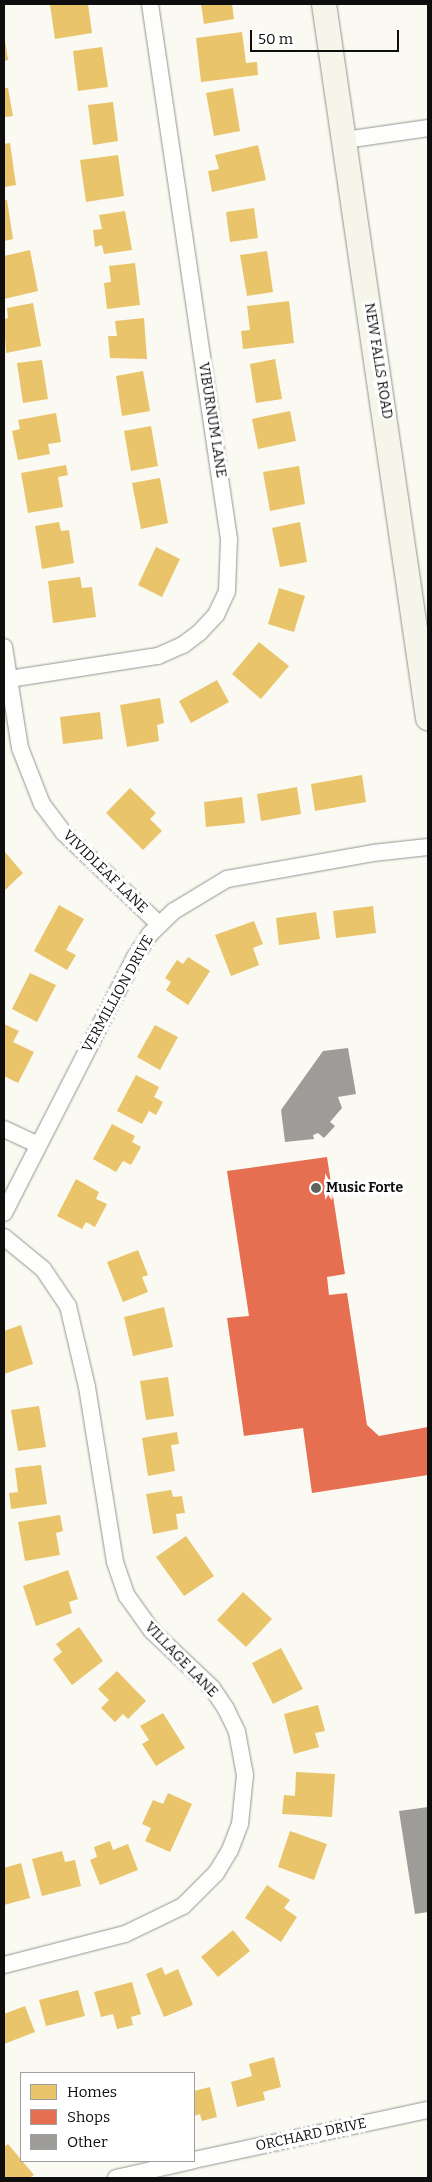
<!DOCTYPE html>
<style>
body{margin:0}
#map{position:relative;width:432px;height:2182px;overflow:hidden;background:#fafaf2;font-family:Bitter,serif}
div>[style]{position:absolute}
.homes>*{inset:0;background:#e9c46a}
.shops>*{inset:0;background:#e76f51}
.building>*{inset:0;background:#9e9c98}
.roads{filter:drop-shadow(0 0 1px #949491) drop-shadow(0 0 1px #949491)}
.street>*{height:16px;margin:-8px;padding:0 8px;transform-origin:8px;border-radius:8px;background:#fefefd}
.secondary>*{height:24px;margin:-12px;padding:0 12px;transform-origin:12px;border-radius:12px;background:#f5f5ea}
.dots>*{width:14px;height:14px;translate:-50% -50%;box-sizing:border-box;border:2px solid #fff;border-radius:50%}
span{translate:-50% -50%;white-space:nowrap;text-align:center;line-height:1.15;-webkit-text-stroke:5px #fff;paint-order:stroke}
.street-label{font-size:14px;color:#0e0e0e}
.poi-label{font-size:14px;color:#0e0e0e;font-weight:700}
.left{translate:0 -50%;text-align:left}
.frame{position:absolute;inset:0;border:5px solid #0e0e0e;pointer-events:none}
.legend{position:absolute;left:20px;top:2072px;width:175px;height:90px;box-sizing:border-box;background:#fff;border:1px solid #9f9f9f;margin:0;padding:6px 9px;list-style:none;font-size:15px;color:#0e0e0e}
.legend li{display:flex;align-items:center;gap:10px;height:25px}
.legend b{width:25px;border:1px solid #9f9f9f}
.scale{position:absolute;left:250px;top:30px;width:149px;height:22px;box-sizing:border-box;border:2px solid #0e0e0e;border-top:0;padding-left:6px;font-size:15px;line-height:18px;white-space:nowrap;color:#0e0e0e;-webkit-text-stroke:4px #fff;paint-order:stroke}
</style>
<div id="map">
<div class="homes">
<i style="clip-path:polygon(60px 4px,88px 4px,92px 33px,55px 39px,50px 5px)"></i>
<i style="clip-path:polygon(201px 4px,232px 4px,234px 19px,204px 24px)"></i>
<i style="clip-path:polygon(242px 32px,246px 63px,257px 62px,258px 75px,201px 82px,196px 38px)"></i>
<i style="clip-path:polygon(4px 34px,8px 60px,4px 61px)"></i>
<i style="clip-path:polygon(102px 47px,108px 87px,78px 91px,73px 51px)"></i>
<i style="clip-path:polygon(4px 88px,8px 88px,13px 116px,4px 117px)"></i>
<i style="clip-path:polygon(233px 88px,240px 131px,214px 136px,206px 93px)"></i>
<i style="clip-path:polygon(113px 102px,118px 141px,93px 145px,88px 105px)"></i>
<i style="clip-path:polygon(10px 143px,16px 185px,4px 187px,4px 144px)"></i>
<i style="clip-path:polygon(258px 145px,266px 180px,212px 192px,208px 171px,219px 169px,215px 155px)"></i>
<i style="clip-path:polygon(118px 155px,124px 196px,86px 202px,80px 160px)"></i>
<i style="clip-path:polygon(4px 200px,7px 200px,13px 239px,4px 241px)"></i>
<i style="clip-path:polygon(254px 208px,258px 238px,230px 242px,226px 212px)"></i>
<i style="clip-path:polygon(125px 211px,132px 250px,104px 254px,102px 245px,95px 247px,93px 230px,102px 229px,99px 215px)"></i>
<i style="clip-path:polygon(30px 250px,38px 291px,4px 299px,4px 256px)"></i>
<i style="clip-path:polygon(267px 251px,273px 292px,247px 296px,240px 255px)"></i>
<i style="clip-path:polygon(135px 263px,140px 305px,107px 309px,104px 283px,111px 282px,109px 266px)"></i>
<i style="clip-path:polygon(289px 301px,294px 343px,243px 349px,241px 331px,250px 330px,247px 306px)"></i>
<i style="clip-path:polygon(33px 303px,41px 346px,6px 353px,4px 319px,8px 318px,7px 308px)"></i>
<i style="clip-path:polygon(144px 318px,147px 359px,110px 358px,108px 336px,117px 336px,115px 321px)"></i>
<i style="clip-path:polygon(275px 359px,282px 399px,256px 403px,250px 364px)"></i>
<i style="clip-path:polygon(42px 360px,48px 399px,23px 403px,17px 363px)"></i>
<i style="clip-path:polygon(143px 371px,150px 411px,122px 416px,116px 376px)"></i>
<i style="clip-path:polygon(290px 411px,296px 441px,258px 449px,252px 419px)"></i>
<i style="clip-path:polygon(56px 413px,61px 442px,48px 444px,50px 454px,18px 460px,12px 431px,20px 429px,18px 420px)"></i>
<i style="clip-path:polygon(151px 426px,158px 466px,131px 471px,124px 431px)"></i>
<i style="clip-path:polygon(66px 465px,68px 475px,58px 477px,63px 507px,28px 513px,21px 473px)"></i>
<i style="clip-path:polygon(299px 466px,305px 504px,270px 511px,263px 472px)"></i>
<i style="clip-path:polygon(160px 478px,168px 523px,141px 529px,132px 483px)"></i>
<i style="clip-path:polygon(59px 522px,61px 531px,69px 530px,74px 563px,42px 569px,35px 526px)"></i>
<i style="clip-path:polygon(300px 522px,307px 562px,280px 567px,272px 528px)"></i>
<i style="clip-path:polygon(156px 547px,180px 559px,162px 597px,138px 585px)"></i>
<i style="clip-path:polygon(80px 577px,82px 588px,92px 587px,96px 617px,53px 623px,48px 581px)"></i>
<i style="clip-path:polygon(279px 588px,305px 596px,294px 632px,268px 624px)"></i>
<i style="clip-path:polygon(259px 642px,289px 666px,261px 699px,232px 674px)"></i>
<i style="clip-path:polygon(217px 680px,229px 702px,191px 723px,179px 701px)"></i>
<i style="clip-path:polygon(160px 698px,164px 723px,157px 725px,159px 741px,127px 747px,120px 705px)"></i>
<i style="clip-path:polygon(100px 712px,103px 739px,63px 744px,60px 717px)"></i>
<i style="clip-path:polygon(362px 775px,366px 802px,315px 811px,311px 784px)"></i>
<i style="clip-path:polygon(297px 787px,301px 814px,261px 821px,257px 794px)"></i>
<i style="clip-path:polygon(130px 788px,156px 813px,150px 819px,162px 831px,143px 850px,106px 813px)"></i>
<i style="clip-path:polygon(242px 797px,245px 823px,206px 827px,204px 802px)"></i>
<i style="clip-path:polygon(4px 851px,23px 873px,4px 891px)"></i>
<i style="clip-path:polygon(59px 905px,84px 919px,66px 950px,76px 955px,67px 970px,34px 951px)"></i>
<i style="clip-path:polygon(373px 906px,376px 933px,336px 938px,333px 911px)"></i>
<i style="clip-path:polygon(316px 912px,320px 939px,279px 945px,276px 918px)"></i>
<i style="clip-path:polygon(254px 921px,263px 944px,253px 948px,259px 965px,231px 976px,215px 935px)"></i>
<i style="clip-path:polygon(188px 957px,210px 971px,188px 1005px,166px 990px,171px 982px,165px 978px,177px 960px,183px 964px)"></i>
<i style="clip-path:polygon(30px 973px,56px 985px,37px 1022px,12px 1009px)"></i>
<i style="clip-path:polygon(4px 1024px,19px 1031px,13px 1042px,34px 1052px,18px 1083px,4px 1076px)"></i>
<i style="clip-path:polygon(155px 1025px,178px 1037px,160px 1070px,137px 1057px)"></i>
<i style="clip-path:polygon(136px 1075px,159px 1087px,154px 1097px,163px 1102px,156px 1115px,149px 1111px,142px 1124px,117px 1111px)"></i>
<i style="clip-path:polygon(112px 1124px,135px 1136px,132px 1142px,141px 1147px,131px 1165px,123px 1161px,116px 1172px,93px 1159px)"></i>
<i style="clip-path:polygon(76px 1179px,99px 1192px,96px 1199px,107px 1204px,95px 1227px,86px 1222px,82px 1229px,57px 1216px)"></i>
<i style="clip-path:polygon(138px 1250px,148px 1275px,142px 1277px,148px 1292px,123px 1302px,107px 1262px)"></i>
<i style="clip-path:polygon(164px 1307px,173px 1347px,133px 1356px,124px 1317px)"></i>
<i style="clip-path:polygon(21px 1325px,33px 1364px,4px 1374px,4px 1331px)"></i>
<i style="clip-path:polygon(168px 1377px,174px 1416px,146px 1420px,140px 1381px)"></i>
<i style="clip-path:polygon(39px 1406px,46px 1447px,18px 1451px,11px 1410px)"></i>
<i style="clip-path:polygon(177px 1432px,179px 1444px,171px 1445px,175px 1471px,148px 1476px,142px 1438px)"></i>
<i style="clip-path:polygon(41px 1465px,47px 1504px,11px 1509px,9px 1493px,18px 1492px,15px 1468px)"></i>
<i style="clip-path:polygon(171px 1490px,173px 1497px,182px 1496px,185px 1513px,176px 1514px,178px 1529px,153px 1534px,146px 1494px)"></i>
<i style="clip-path:polygon(60px 1515px,63px 1531px,56px 1533px,60px 1555px,25px 1561px,18px 1522px)"></i>
<i style="clip-path:polygon(186px 1536px,214px 1576px,184px 1596px,156px 1557px)"></i>
<i style="clip-path:polygon(68px 1570px,78px 1599px,69px 1602px,72px 1613px,36px 1626px,23px 1586px)"></i>
<i style="clip-path:polygon(243px 1592px,272px 1619px,246px 1647px,217px 1620px)"></i>
<i style="clip-path:polygon(79px 1627px,103px 1661px,72px 1685px,53px 1659px,62px 1652px,56px 1644px)"></i>
<i style="clip-path:polygon(281px 1648px,303px 1689px,273px 1704px,252px 1663px)"></i>
<i style="clip-path:polygon(117px 1671px,146px 1701px,128px 1719px,123px 1714px,115px 1722px,101px 1708px,109px 1700px,98px 1689px)"></i>
<i style="clip-path:polygon(318px 1705px,325px 1731px,315px 1733px,319px 1747px,294px 1754px,284px 1714px)"></i>
<i style="clip-path:polygon(163px 1713px,185px 1748px,156px 1766px,142px 1744px,149px 1740px,140px 1726px)"></i>
<i style="clip-path:polygon(296px 1772px,335px 1774px,332px 1817px,282px 1814px,284px 1795px,295px 1796px)"></i>
<i style="clip-path:polygon(168px 1793px,192px 1804px,170px 1852px,145px 1841px,151px 1828px,142px 1824px,153px 1800px,163px 1804px)"></i>
<i style="clip-path:polygon(290px 1831px,327px 1844px,314px 1880px,278px 1867px)"></i>
<i style="clip-path:polygon(110px 1841px,113px 1850px,128px 1844px,138px 1870px,100px 1885px,90px 1860px,97px 1857px,94px 1847px)"></i>
<i style="clip-path:polygon(62px 1851px,65px 1862px,75px 1860px,81px 1886px,42px 1896px,32px 1859px)"></i>
<i style="clip-path:polygon(21px 1863px,30px 1898px,4px 1905px,4px 1868px)"></i>
<i style="clip-path:polygon(267px 1885px,290px 1900px,284px 1908px,297px 1917px,281px 1942px,245px 1918px)"></i>
<i style="clip-path:polygon(233px 1930px,250px 1951px,218px 1977px,201px 1957px)"></i>
<i style="clip-path:polygon(162px 1967px,165px 1975px,178px 1969px,193px 2005px,164px 2017px,146px 1974px)"></i>
<i style="clip-path:polygon(132px 1982px,141px 2014px,131px 2017px,133px 2025px,117px 2029px,113px 2014px,101px 2017px,94px 1992px)"></i>
<i style="clip-path:polygon(78px 1990px,85px 2016px,46px 2026px,39px 2000px)"></i>
<i style="clip-path:polygon(25px 2006px,35px 2032px,4px 2044px,4px 2014px)"></i>
<i style="clip-path:polygon(274px 2057px,281px 2087px,263px 2092px,265px 2100px,237px 2107px,231px 2082px,252px 2076px,249px 2064px)"></i>
<i style="clip-path:polygon(210px 2087px,217px 2117px,202px 2121px,200px 2114px,194px 2116px,194px 2091px)"></i>
<i style="clip-path:polygon(8px 2144px,34px 2175px,29px 2178px,4px 2178px,4px 2147px)"></i>
</div>
<div class="shops">
<i style="clip-path:polygon(327px 1157px,345px 1274px,327px 1277px,329px 1295px,347px 1293px,367px 1425px,379px 1436px,428px 1427px,428px 1475px,312px 1493px,303px 1428px,244px 1436px,227px 1318px,249px 1316px,227px 1171px)"></i>
</div>
<div class="building">
<i style="clip-path:polygon(348px 1048px,356px 1094px,338px 1097px,342px 1108px,330px 1122px,335px 1126px,324px 1138px,318px 1133px,313px 1135px,314px 1139px,285px 1142px,281px 1110px,323px 1051px)"></i>
<i style="clip-path:polygon(428px 1807px,428px 1912px,415px 1914px,399px 1811px)"></i>
</div>
<div class="roads">
<div class="street">
<i style="left:345px;top:140px;width:84px;rotate:-8.2deg"></i>
<i style="left:4px;top:647px;width:102px;rotate:81deg"></i>
<i style="left:20px;top:748px;width:60px;rotate:68.6deg"></i>
<i style="left:42px;top:804px;width:36px;rotate:53deg"></i>
<i style="left:64px;top:833px;width:132px;rotate:43.8deg"></i>
<i style="left:9px;top:679px;width:151px;rotate:-8.8deg"></i>
<i style="left:158px;top:656px;width:27px;rotate:-24deg"></i>
<i style="left:183px;top:645px;width:20px;rotate:-37deg"></i>
<i style="left:199px;top:633px;width:25px;rotate:-47deg"></i>
<i style="left:216px;top:615px;width:26px;rotate:-65deg"></i>
<i style="left:227px;top:591px;width:52px;rotate:-87.8deg"></i>
<i style="left:229px;top:539px;width:541px;rotate:-98.4deg"></i>
<i style="left:4px;top:1129px;width:38px;rotate:25deg"></i>
<i style="left:4px;top:1213px;width:288px;rotate:-62.9deg"></i>
<i style="left:135px;top:957px;width:27px;rotate:-57deg"></i>
<i style="left:150px;top:934px;width:33px;rotate:-44deg"></i>
<i style="left:174px;top:911px;width:62px;rotate:-31.1deg"></i>
<i style="left:227px;top:879px;width:148px;rotate:-10.1deg"></i>
<i style="left:373px;top:853px;width:55px;rotate:-6.2deg"></i>
<i style="left:4px;top:1237px;width:50px;rotate:39.4deg"></i>
<i style="left:43px;top:1269px;width:45px;rotate:56deg"></i>
<i style="left:68px;top:1306px;width:83px;rotate:76.8deg"></i>
<i style="left:87px;top:1387px;width:177px;rotate:80.9deg"></i>
<i style="left:115px;top:1562px;width:36px;rotate:71deg"></i>
<i style="left:127px;top:1596px;width:43px;rotate:54.5deg"></i>
<i style="left:152px;top:1631px;width:83px;rotate:43.5deg"></i>
<i style="left:212px;top:1688px;width:25px;rotate:56deg"></i>
<i style="left:226px;top:1709px;width:25px;rotate:64deg"></i>
<i style="left:237px;top:1732px;width:44px;rotate:79.5deg"></i>
<i style="left:245px;top:1775px;width:49px;rotate:95.8deg"></i>
<i style="left:240px;top:1824px;width:28px;rotate:111deg"></i>
<i style="left:230px;top:1850px;width:27px;rotate:121deg"></i>
<i style="left:216px;top:1873px;width:47px;rotate:135deg"></i>
<i style="left:183px;top:1906px;width:64px;rotate:154.2deg"></i>
<i style="left:125px;top:1934px;width:125px;rotate:165.6deg"></i>
<i style="left:194px;top:2160px;width:239px;rotate:-12.1deg"></i>
<i style="left:116px;top:2178px;width:77px;rotate:-12.8deg"></i>
</div>
<div class="secondary">
<i style="left:324px;top:4px;width:722px;rotate:81.71deg"></i>
</div>
</div>
<div class="dots">
<i style="left:316px;top:1188px;background:#61615e"></i>
</div>
<div class="street-label">
<span style="left:378px;top:361px;rotate:81deg">NEW FALLS ROAD</span>
<span style="left:212px;top:420px;rotate:81deg">VIBURNUM LANE</span>
<span style="left:105px;top:872px;rotate:44deg">VIVIDLEAF LANE</span>
<span style="left:118px;top:994px;rotate:-61deg">VERMILLION DRIVE</span>
<span style="left:181px;top:1660px;rotate:46deg">VILLAGE LANE</span>
<span style="left:311px;top:2135px;rotate:-12deg">ORCHARD DRIVE</span>
</div>
<div class="poi-label">
<span class="left" style="left:326px;top:1188px">Music Forte</span>
</div>
<div class="frame"></div>
<ul class="legend">
<li><b style="height:14px;background:#e9c46a"></b>Homes</li>
<li><b style="height:14px;background:#e76f51"></b>Shops</li>
<li><b style="height:14px;background:#9e9c98"></b>Other</li>
</ul>
<div class="scale">50 m</div>
</div>
